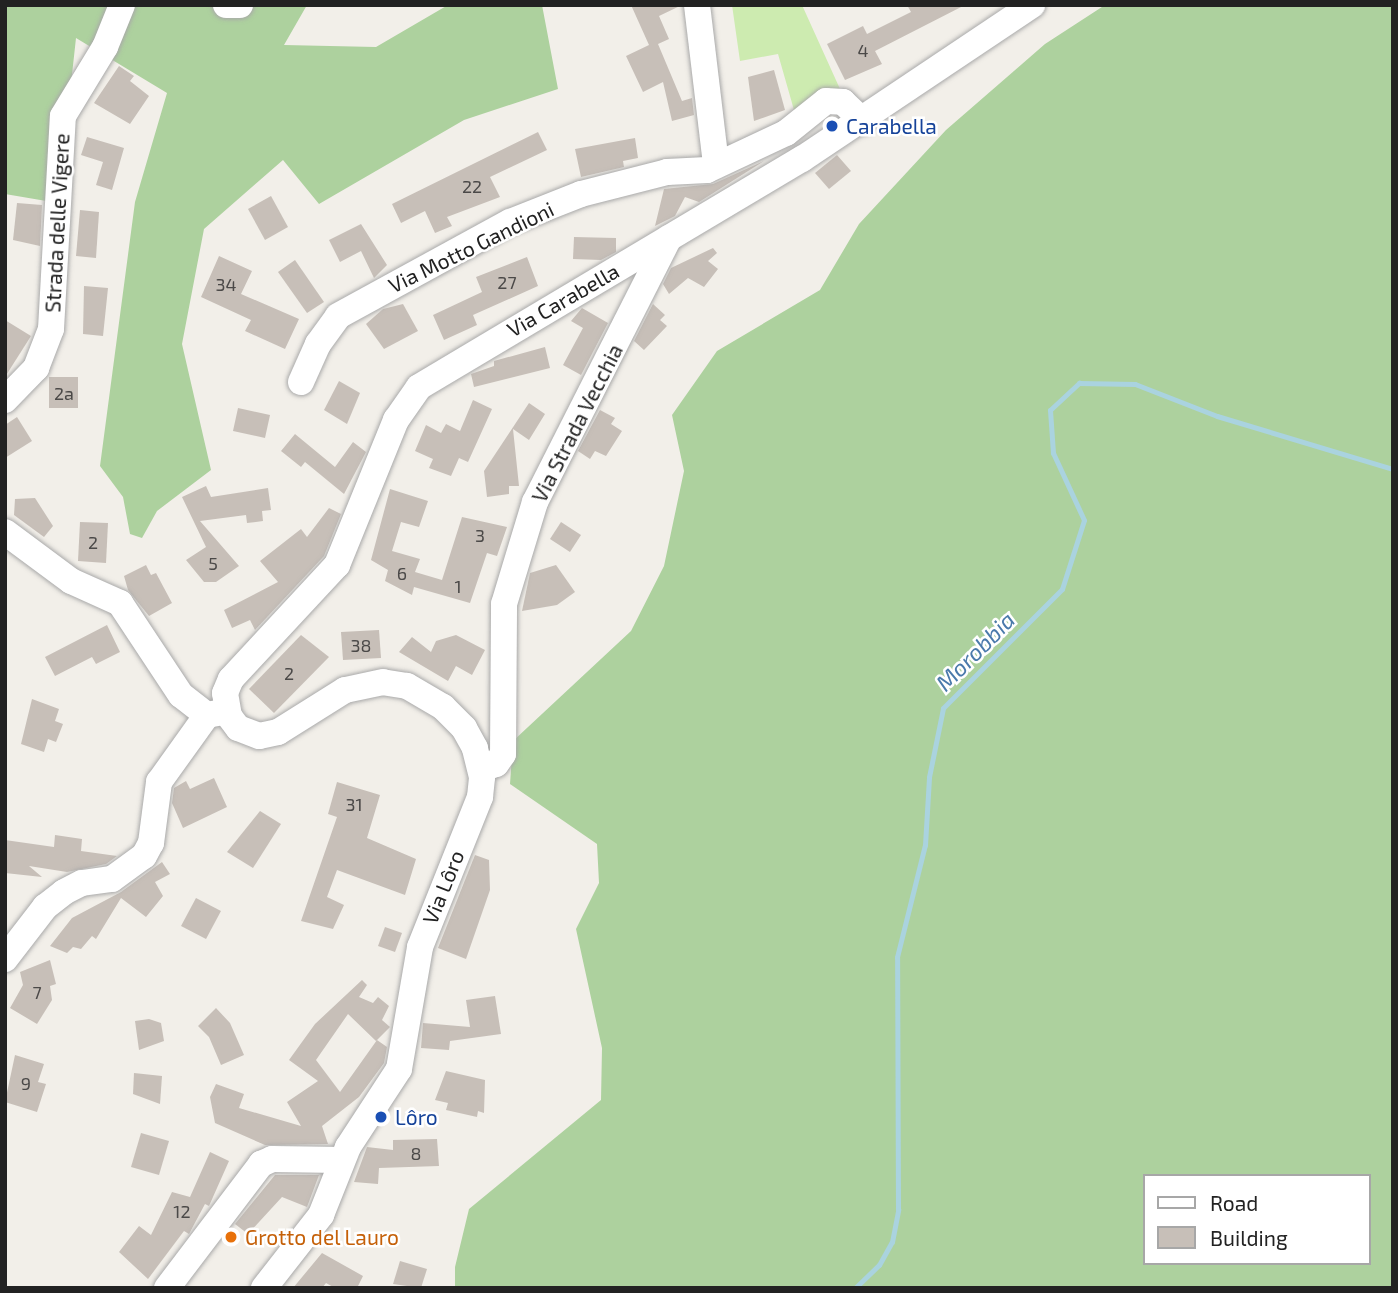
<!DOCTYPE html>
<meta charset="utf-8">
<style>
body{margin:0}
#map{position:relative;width:1398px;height:1293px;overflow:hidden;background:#f2efe9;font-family:"Exo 2",sans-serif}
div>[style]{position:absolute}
.grass>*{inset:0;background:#cdebb0}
.forest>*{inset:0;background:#add19e}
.stream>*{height:5px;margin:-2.5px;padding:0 2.5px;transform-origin:2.5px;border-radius:2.5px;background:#aad3df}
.building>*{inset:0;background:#c7bfb8}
.roads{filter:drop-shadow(0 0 2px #a9a9a9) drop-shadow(0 0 2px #a9a9a9)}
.minor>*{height:26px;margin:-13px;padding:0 13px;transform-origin:13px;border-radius:13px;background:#fff}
.dots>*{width:19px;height:19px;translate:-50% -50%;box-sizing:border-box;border:4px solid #fff;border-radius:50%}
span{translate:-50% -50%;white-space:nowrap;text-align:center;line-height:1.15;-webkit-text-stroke:5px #fff;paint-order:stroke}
.number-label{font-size:18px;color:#4b4948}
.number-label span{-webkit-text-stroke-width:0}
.transit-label{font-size:21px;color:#164399}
.left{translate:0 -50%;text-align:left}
.street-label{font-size:21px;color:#222}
.food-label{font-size:21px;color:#c56008}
.water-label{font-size:23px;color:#4a7aab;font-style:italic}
.frame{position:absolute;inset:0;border:7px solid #222;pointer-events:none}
.legend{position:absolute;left:1143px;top:1174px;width:228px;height:91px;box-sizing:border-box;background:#fff;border:2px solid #a7a7a7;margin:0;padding:9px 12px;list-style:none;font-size:21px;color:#222}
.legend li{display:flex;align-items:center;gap:14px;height:35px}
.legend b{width:35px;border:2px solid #a7a7a7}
</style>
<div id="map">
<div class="grass">
<i style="clip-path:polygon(732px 5px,802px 5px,840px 89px,796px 117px,778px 54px,740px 61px)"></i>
</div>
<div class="forest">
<i style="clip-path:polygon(5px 5px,307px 5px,284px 45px,376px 47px,448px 5px,542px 5px,558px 89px,464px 120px,319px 204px,283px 160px,204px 229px,182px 344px,211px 470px,157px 511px,142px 538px,130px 534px,123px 497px,100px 466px,135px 202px,167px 93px,76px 38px,58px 203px,5px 194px)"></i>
<i style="clip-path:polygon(evenodd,1105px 5px,1393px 5px,1393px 1288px,455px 1288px,455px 1267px,469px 1209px,601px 1100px,602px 1048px,576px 929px,599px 883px,597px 844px,510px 784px,513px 741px,631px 631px,664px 566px,684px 471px,672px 415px,717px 351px,820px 290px,859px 224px,946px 130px,1045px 44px,1105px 5px,1144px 1176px,1368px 1176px,1368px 1263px,1144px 1263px,1144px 1176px)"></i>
</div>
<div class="stream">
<i style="left:855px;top:1288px;width:33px;rotate:-44deg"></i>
<i style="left:879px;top:1265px;width:26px;rotate:-61deg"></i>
<i style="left:892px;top:1242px;width:33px;rotate:-79deg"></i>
<i style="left:898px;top:1210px;width:253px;rotate:-90.2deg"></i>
<i style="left:897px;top:957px;width:115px;rotate:-76deg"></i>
<i style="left:925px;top:845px;width:68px;rotate:-86.6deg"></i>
<i style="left:929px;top:777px;width:70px;rotate:-78.5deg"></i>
<i style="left:943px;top:708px;width:168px;rotate:-45deg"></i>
<i style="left:1062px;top:589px;width:72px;rotate:-72.3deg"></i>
<i style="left:1084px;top:520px;width:74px;rotate:-114.8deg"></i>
<i style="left:1053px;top:453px;width:43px;rotate:-94deg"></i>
<i style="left:1050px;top:410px;width:40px;rotate:-43deg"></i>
<i style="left:1079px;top:383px;width:56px;rotate:1deg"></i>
<i style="left:1135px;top:384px;width:88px;rotate:21.3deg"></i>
<i style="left:1217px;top:416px;width:184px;rotate:16.8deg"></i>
</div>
<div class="building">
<i style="clip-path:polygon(631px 5px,682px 5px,659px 16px,669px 39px,658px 44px,682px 101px,692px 98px,694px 115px,672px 121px,663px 82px,643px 92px,626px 56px,649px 45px)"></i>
<i style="clip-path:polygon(907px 5px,965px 5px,875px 51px,882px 64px,845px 80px,827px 44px,863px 26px,867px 34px,911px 12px)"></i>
<i style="clip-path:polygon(119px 66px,134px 76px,130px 81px,149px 96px,130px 124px,94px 103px)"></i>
<i style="clip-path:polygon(774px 70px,785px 110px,754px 121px,748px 77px)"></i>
<i style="clip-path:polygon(538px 132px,547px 150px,490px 177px,500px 197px,447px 217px,452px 226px,435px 233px,425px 211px,401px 223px,392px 204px)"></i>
<i style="clip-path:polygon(87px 137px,124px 148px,112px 190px,96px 185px,103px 162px,81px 155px)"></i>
<i style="clip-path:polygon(635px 138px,638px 158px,623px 161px,624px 167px,581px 177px,575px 149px)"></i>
<i style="clip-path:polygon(837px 155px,851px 171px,829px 189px,815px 173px)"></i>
<i style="clip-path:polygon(764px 161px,699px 202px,685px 197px,675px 216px,655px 226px,664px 189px,713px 184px)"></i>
<i style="clip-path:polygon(271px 196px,288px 227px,265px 240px,248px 209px)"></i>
<i style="clip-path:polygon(17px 203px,42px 205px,40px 246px,13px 240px)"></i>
<i style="clip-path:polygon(80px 210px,99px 212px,96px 258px,76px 256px)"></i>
<i style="clip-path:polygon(361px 224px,387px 265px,374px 278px,361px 251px,340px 262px,329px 240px)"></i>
<i style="clip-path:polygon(574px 237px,616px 238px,616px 252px,601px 260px,573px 259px)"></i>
<i style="clip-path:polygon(713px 248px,717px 253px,708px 261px,718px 269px,704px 287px,688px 278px,669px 294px,663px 284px,671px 268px)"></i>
<i style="clip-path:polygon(219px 256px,252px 271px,241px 294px,299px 319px,285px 349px,245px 331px,251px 320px,201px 297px)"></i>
<i style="clip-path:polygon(527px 257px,538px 286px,473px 315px,477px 325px,444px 340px,433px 315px,482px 292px,476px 277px)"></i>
<i style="clip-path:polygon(295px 260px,324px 302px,307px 313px,278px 272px)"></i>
<i style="clip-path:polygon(84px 286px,108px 288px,103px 336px,83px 334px)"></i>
<i style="clip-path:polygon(403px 304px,418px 331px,384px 349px,366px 324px,383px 309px)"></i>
<i style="clip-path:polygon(653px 304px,665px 315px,660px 320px,667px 326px,644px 350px,634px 341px)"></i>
<i style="clip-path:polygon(582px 308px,608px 323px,581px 375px,563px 365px,583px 328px,571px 321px)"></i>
<i style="clip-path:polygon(5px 320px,31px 336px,5px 377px)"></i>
<i style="clip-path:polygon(545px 347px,550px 368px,474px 387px,471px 374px,494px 366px,494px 361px)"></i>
<i style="clip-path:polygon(49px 377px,78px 377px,78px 408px,49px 408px)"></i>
<i style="clip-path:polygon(339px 381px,360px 393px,347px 424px,324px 410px)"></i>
<i style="clip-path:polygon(473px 400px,492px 409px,468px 462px,459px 458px,451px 476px,429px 468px,433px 459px,415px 451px,426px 425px,441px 433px,446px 424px,460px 431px)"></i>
<i style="clip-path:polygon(529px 403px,545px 414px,529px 440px,513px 429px,519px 486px,509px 486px,509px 494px,487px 497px,484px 471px)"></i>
<i style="clip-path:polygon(238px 408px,270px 415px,265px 438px,233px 431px)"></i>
<i style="clip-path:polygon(600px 410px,615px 418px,611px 424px,622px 431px,606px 456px,595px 451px,590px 459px,578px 451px)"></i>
<i style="clip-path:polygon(17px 417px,32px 441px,5px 458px,5px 425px)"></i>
<i style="clip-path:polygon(295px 434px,335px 467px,353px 442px,366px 452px,344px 494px,305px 462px,301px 467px,281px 451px)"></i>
<i style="clip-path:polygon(206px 486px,211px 497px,268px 488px,271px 510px,262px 511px,263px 521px,247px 523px,246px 515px,200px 521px,239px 566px,216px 582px,204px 582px,186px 560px,206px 547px,182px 497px)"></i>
<i style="clip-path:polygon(390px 489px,428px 501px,419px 527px,401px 522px,392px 551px,420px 559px,415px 572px,442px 580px,462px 517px,507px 527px,497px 556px,487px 553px,470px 603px,414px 587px,412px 595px,385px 581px,388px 570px,371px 560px)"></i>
<i style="clip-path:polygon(35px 498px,53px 526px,44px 537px,14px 515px,15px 499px)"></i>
<i style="clip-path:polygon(329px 508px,341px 514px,324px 556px,255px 630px,250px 620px,232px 628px,224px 610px,278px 582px,260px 561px,301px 529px,307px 537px)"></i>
<i style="clip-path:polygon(80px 522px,108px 523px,106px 563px,78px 561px)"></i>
<i style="clip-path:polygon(561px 522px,581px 535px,570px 552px,550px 539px)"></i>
<i style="clip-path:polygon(146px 565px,151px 575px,156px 573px,172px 603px,149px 616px,128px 590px,124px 576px)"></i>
<i style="clip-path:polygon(556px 565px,575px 592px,557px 605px,522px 611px,530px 573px)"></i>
<i style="clip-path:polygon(107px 625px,120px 652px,96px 664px,92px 657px,55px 676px,45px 657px)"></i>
<i style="clip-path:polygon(379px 630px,381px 658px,343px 660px,341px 632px)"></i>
<i style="clip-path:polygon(301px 635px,329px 657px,274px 713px,249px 689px)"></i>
<i style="clip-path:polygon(456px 635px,485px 650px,472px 675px,456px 666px,448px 681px,399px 652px,412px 637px,431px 652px,436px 641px)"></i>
<i style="clip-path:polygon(32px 699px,59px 709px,55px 721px,63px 724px,56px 742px,48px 739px,44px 752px,21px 744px)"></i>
<i style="clip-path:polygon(214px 778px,227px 807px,183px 828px,172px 803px,174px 788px,186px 781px,190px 789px)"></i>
<i style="clip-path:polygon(337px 782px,380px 795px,367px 838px,416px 859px,405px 895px,337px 870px,327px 897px,344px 905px,333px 929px,301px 921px,337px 817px,328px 814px)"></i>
<i style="clip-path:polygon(260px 811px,281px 824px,253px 868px,227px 852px)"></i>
<i style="clip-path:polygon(55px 835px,82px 839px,81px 851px,117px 856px,106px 864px,67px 872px,29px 866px,42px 877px,5px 873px,5px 840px,54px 847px)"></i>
<i style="clip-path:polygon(475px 855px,489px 860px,490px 890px,466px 959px,438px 948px)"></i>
<i style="clip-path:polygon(162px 862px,170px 874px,155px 882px,163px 896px,146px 917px,121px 898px,96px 939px,92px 936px,81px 949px,73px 947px,67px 953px,50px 946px,72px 918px,121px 892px)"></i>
<i style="clip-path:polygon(196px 898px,221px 911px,206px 939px,181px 926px)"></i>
<i style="clip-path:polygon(385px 927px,402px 933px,395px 952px,378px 946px)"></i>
<i style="clip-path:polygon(50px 960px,56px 984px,50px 986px,52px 1000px,37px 1024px,10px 1008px,23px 985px,20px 972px)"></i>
<i style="clip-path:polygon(362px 980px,367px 985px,359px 997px,373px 1003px,378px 997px,389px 1006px,382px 1020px,390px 1027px,376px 1041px,348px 1014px,316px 1060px,340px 1092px,377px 1040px,387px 1047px,384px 1063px,359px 1097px,322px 1126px,328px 1144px,265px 1145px,215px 1123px,210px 1097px,216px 1084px,244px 1094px,239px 1108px,301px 1126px,287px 1102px,318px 1081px,289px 1060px,315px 1024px)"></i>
<i style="clip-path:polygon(495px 996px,501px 1034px,450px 1041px,449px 1050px,421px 1048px,423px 1023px,470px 1027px,466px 1000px)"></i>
<i style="clip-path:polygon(216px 1008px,230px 1023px,244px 1055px,221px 1065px,209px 1037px,198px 1026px)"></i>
<i style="clip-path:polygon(149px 1019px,161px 1023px,164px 1041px,139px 1050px,135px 1021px)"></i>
<i style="clip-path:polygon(15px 1055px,44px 1064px,38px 1082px,46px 1084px,37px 1112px,5px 1102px)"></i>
<i style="clip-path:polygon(446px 1071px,485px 1080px,484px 1113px,478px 1111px,477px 1117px,446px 1110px,448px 1103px,435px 1100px)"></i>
<i style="clip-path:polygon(134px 1073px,162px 1076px,160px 1104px,133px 1094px)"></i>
<i style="clip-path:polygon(141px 1133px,169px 1141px,159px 1175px,131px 1167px)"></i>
<i style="clip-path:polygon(437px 1139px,439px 1166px,379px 1168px,378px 1184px,354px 1182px,367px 1147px,393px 1150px,393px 1140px)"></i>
<i style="clip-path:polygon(210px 1152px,229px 1161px,209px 1206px,205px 1204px,189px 1234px,184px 1231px,148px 1279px,119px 1252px,139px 1226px,151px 1235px,172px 1192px,190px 1197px)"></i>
<i style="clip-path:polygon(275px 1175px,319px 1175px,307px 1207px,282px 1197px,248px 1234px,235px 1224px)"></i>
<i style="clip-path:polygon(322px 1253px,363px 1276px,357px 1288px,335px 1288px,326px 1283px,322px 1288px,293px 1288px)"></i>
<i style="clip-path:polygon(400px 1261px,427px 1269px,421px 1288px,393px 1284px)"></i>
</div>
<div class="roads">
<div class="minor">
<i style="left:226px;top:5px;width:14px"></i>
<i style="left:697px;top:5px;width:161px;rotate:83.2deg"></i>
<i style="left:301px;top:382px;width:42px;rotate:-65.9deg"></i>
<i style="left:318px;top:344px;width:34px;rotate:-54deg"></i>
<i style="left:338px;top:316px;width:196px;rotate:-28.7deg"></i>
<i style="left:510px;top:222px;width:76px;rotate:-21.5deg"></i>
<i style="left:581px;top:194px;width:89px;rotate:-14.3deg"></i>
<i style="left:667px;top:172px;width:40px;rotate:-2.9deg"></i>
<i style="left:707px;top:170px;width:87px;rotate:-25.1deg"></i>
<i style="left:786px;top:133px;width:51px;rotate:-38.7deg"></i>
<i style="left:826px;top:101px;width:17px;rotate:3deg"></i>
<i style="left:843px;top:102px;width:28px;rotate:44deg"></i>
<i style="left:5px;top:400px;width:45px;rotate:-45.9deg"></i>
<i style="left:36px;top:368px;width:42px;rotate:-69deg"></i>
<i style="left:51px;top:329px;width:213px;rotate:-86.8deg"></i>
<i style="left:63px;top:116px;width:81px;rotate:-58.7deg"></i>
<i style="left:105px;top:47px;width:45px;rotate:-68deg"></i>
<i style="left:5px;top:532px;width:82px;rotate:36.6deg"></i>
<i style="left:71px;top:581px;width:54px;rotate:24.2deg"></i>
<i style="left:120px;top:603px;width:110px;rotate:56.5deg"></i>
<i style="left:181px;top:695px;width:33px;rotate:38deg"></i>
<i style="left:482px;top:769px;width:15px;rotate:-20deg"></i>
<i style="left:496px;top:764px;width:12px;rotate:-55deg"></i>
<i style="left:503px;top:754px;width:150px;rotate:-89.6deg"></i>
<i style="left:504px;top:604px;width:107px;rotate:-73.1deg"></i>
<i style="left:535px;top:502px;width:296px;rotate:-63.1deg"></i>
<i style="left:5px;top:959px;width:66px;rotate:-52.4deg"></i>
<i style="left:45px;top:907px;width:24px;rotate:-38deg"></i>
<i style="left:64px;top:892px;width:20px;rotate:-27deg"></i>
<i style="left:82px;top:883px;width:30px;rotate:-8deg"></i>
<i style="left:112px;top:879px;width:39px;rotate:-36deg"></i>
<i style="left:144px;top:856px;width:15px;rotate:-62deg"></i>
<i style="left:151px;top:843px;width:62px;rotate:-82.5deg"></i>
<i style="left:159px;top:782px;width:82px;rotate:-54.4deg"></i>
<i style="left:207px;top:715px;width:20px;rotate:-11deg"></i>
<i style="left:167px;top:1288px;width:156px;rotate:-52.8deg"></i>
<i style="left:261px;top:1164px;width:12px;rotate:-24deg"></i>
<i style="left:272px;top:1159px;width:70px;rotate:0.8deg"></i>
<i style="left:264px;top:1288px;width:93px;rotate:-52deg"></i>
<i style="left:321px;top:1215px;width:73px;rotate:-68.3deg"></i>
<i style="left:348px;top:1147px;width:93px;rotate:-56.8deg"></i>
<i style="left:399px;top:1069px;width:124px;rotate:-80.2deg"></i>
<i style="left:420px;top:947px;width:162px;rotate:-68.2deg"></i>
<i style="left:480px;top:797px;width:20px;rotate:-84deg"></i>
<i style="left:482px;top:777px;width:30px;rotate:-104deg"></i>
<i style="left:475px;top:748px;width:23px;rotate:-119deg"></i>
<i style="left:464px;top:728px;width:30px;rotate:-135deg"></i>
<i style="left:443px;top:707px;width:42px;rotate:-149.7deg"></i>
<i style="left:407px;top:686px;width:24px;rotate:-171deg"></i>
<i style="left:383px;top:682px;width:39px;rotate:168deg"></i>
<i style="left:345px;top:690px;width:79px;rotate:147.9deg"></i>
<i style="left:278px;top:732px;width:19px;rotate:168deg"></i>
<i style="left:259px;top:736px;width:22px;rotate:-159deg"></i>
<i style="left:238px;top:728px;width:15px;rotate:-127deg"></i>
<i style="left:229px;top:716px;width:23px;rotate:-100deg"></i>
<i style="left:225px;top:693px;width:15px;rotate:-67deg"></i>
<i style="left:231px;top:679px;width:156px;rotate:-47.1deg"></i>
<i style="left:337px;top:565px;width:157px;rotate:-67.9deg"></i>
<i style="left:396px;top:420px;width:40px;rotate:-55.1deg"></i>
<i style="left:419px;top:387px;width:446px;rotate:-30.8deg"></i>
<i style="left:802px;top:159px;width:277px;rotate:-33.8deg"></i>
</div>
</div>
<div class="dots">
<i style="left:832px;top:126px;background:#1a4fb4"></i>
<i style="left:381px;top:1117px;background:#1a4fb4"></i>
<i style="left:231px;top:1237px;background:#e8710a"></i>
</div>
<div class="number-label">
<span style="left:863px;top:50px">4</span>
<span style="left:472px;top:186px">22</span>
<span style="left:507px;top:282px">27</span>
<span style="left:226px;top:284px">34</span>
<span style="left:64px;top:393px">2a</span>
<span style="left:480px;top:535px">3</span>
<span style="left:93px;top:542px">2</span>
<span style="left:213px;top:563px">5</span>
<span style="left:402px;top:573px">6</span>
<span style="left:458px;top:586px">1</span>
<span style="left:361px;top:645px">38</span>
<span style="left:289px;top:673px">2</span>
<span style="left:354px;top:804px">31</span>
<span style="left:37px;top:992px">7</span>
<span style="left:26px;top:1083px">9</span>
<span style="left:416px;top:1153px">8</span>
<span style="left:182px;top:1211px">12</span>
</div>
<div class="transit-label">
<span class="left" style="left:846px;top:126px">Carabella</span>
<span class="left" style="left:395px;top:1117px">Lôro</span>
</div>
<div class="street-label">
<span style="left:57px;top:223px;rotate:-87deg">Strada delle Vigere</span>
<span style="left:471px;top:247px;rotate:-26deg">Via Motto Gandioni</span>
<span style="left:563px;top:300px;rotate:-30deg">Via Carabella</span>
<span style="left:577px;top:423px;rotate:-63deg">Via Strada Vecchia</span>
<span style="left:443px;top:887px;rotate:-68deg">Via Lôro</span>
</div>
<div class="food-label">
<span class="left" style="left:245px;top:1237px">Grotto del Lauro</span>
</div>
<div class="water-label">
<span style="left:975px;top:651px;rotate:-45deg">Morobbia</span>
</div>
<div class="frame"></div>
<ul class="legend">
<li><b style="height:9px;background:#fff"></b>Road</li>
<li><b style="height:19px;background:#c7bfb8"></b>Building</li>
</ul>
</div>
